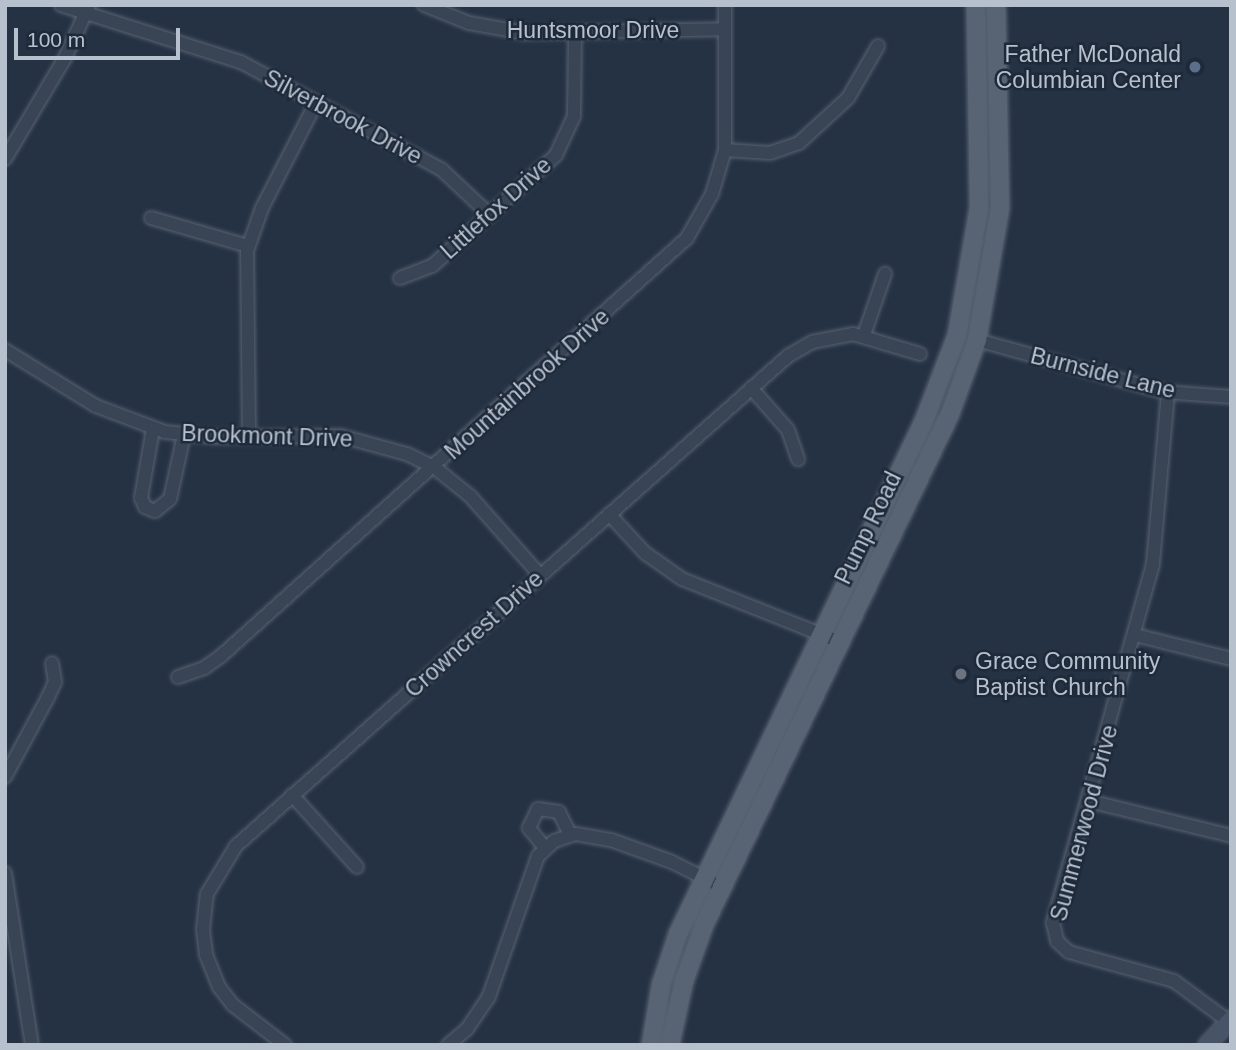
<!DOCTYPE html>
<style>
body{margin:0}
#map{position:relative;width:1236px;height:1050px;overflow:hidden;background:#253244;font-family:Helvetica,sans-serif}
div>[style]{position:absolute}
.roads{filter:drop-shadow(0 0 2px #586271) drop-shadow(0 0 2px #586271)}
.street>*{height:12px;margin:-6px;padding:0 6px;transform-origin:6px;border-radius:6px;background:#394454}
.secondary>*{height:16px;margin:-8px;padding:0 8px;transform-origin:8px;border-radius:8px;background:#475367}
.primary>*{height:18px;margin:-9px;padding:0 9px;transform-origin:9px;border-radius:9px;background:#586374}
.dots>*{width:19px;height:19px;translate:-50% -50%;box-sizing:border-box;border:4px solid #1e2939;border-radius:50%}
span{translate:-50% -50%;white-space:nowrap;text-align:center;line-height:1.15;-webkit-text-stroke:5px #1e2939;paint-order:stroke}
.street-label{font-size:23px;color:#b7c0cd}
.poi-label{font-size:23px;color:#b7c0cd}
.right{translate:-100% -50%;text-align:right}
.left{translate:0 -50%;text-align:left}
.frame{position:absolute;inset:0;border:7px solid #b7c0cd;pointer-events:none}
.scale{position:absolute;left:14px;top:28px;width:166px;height:32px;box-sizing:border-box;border:4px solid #b7c0cd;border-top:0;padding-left:9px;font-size:21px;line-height:24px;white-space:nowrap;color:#b7c0cd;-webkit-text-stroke:5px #1e2939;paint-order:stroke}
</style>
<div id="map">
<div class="roads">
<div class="street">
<i style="left:61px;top:5px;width:189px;rotate:17.6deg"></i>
<i style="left:241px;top:62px;width:228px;rotate:28.2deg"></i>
<i style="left:442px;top:170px;width:66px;rotate:43.2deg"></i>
<i style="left:424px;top:5px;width:48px;rotate:21.8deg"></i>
<i style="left:469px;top:23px;width:57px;rotate:10.1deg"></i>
<i style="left:525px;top:33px;width:200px;rotate:-1.1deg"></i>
<i style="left:725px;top:150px;width:45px;rotate:3.8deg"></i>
<i style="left:770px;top:153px;width:31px;rotate:-19deg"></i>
<i style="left:799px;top:143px;width:67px;rotate:-42.6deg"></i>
<i style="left:848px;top:98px;width:60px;rotate:-60deg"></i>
<i style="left:5px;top:159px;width:117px;rotate:-59.3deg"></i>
<i style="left:65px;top:58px;width:58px;rotate:-65.6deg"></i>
<i style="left:151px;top:218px;width:101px;rotate:16.1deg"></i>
<i style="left:400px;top:278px;width:34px;rotate:-21deg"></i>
<i style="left:432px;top:266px;width:166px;rotate:-41.8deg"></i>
<i style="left:556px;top:155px;width:43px;rotate:-65.2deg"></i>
<i style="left:574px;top:116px;width:82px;rotate:-89.3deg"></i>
<i style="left:864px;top:335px;width:65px;rotate:-71deg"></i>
<i style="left:977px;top:340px;width:194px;rotate:15.5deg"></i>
<i style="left:1164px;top:392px;width:67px;rotate:4.3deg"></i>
<i style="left:5px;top:350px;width:107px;rotate:31.6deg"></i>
<i style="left:96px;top:406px;width:74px;rotate:20.6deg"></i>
<i style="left:165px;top:432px;width:50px;rotate:5.7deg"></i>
<i style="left:215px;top:437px;width:126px;rotate:-0.5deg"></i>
<i style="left:341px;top:436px;width:68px;rotate:15.3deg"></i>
<i style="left:407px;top:454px;width:30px;rotate:26deg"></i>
<i style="left:434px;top:467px;width:46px;rotate:38.9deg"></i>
<i style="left:470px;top:496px;width:106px;rotate:48.5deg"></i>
<i style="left:751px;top:388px;width:56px;rotate:48.6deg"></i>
<i style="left:788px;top:430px;width:31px;rotate:71deg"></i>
<i style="left:1168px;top:392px;width:173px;rotate:95deg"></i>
<i style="left:1153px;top:564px;width:373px;rotate:105.6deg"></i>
<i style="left:1053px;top:923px;width:18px;rotate:77deg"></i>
<i style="left:1057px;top:941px;width:16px;rotate:43deg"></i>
<i style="left:1069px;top:952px;width:109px;rotate:15.4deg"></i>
<i style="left:1174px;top:981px;width:67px;rotate:36.5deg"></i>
<i style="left:153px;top:429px;width:70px;rotate:99.9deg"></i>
<i style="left:141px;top:498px;width:10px;rotate:66deg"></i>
<i style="left:145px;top:507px;width:11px;rotate:22deg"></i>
<i style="left:155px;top:511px;width:19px;rotate:-39deg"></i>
<i style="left:170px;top:499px;width:66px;rotate:-77.7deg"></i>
<i style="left:249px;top:436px;width:185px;rotate:-90.6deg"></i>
<i style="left:247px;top:251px;width:46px;rotate:-70.8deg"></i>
<i style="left:262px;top:208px;width:116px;rotate:-62.8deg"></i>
<i style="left:609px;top:514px;width:53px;rotate:47.3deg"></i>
<i style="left:645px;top:553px;width:45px;rotate:35.1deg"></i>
<i style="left:682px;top:579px;width:170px;rotate:21.7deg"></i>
<i style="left:1135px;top:635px;width:99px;rotate:14deg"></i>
<i style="left:178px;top:677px;width:28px;rotate:-19deg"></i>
<i style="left:204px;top:668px;width:21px;rotate:-35deg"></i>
<i style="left:221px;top:656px;width:626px;rotate:-41.89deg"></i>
<i style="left:687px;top:238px;width:51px;rotate:-60.4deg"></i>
<i style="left:712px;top:194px;width:46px;rotate:-73.5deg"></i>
<i style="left:725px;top:150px;width:145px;rotate:-90deg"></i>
<i style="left:5px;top:777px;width:91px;rotate:-61.7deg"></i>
<i style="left:48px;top:697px;width:17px;rotate:-65deg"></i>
<i style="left:55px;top:682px;width:19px;rotate:-99deg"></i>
<i style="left:292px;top:795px;width:97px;rotate:47.9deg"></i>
<i style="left:1089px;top:801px;width:146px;rotate:13.8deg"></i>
<i style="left:545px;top:848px;width:26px;rotate:-129deg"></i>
<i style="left:529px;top:828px;width:21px;rotate:-65deg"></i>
<i style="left:538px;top:809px;width:21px;rotate:8deg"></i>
<i style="left:559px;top:812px;width:25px;rotate:64deg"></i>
<i style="left:5px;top:873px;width:174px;rotate:81.1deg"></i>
<i style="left:285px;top:1045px;width:66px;rotate:-142.4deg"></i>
<i style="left:233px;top:1005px;width:23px;rotate:-128deg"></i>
<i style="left:219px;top:987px;width:35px;rotate:-112deg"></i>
<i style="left:206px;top:954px;width:24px;rotate:-97deg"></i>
<i style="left:203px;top:930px;width:36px;rotate:-84deg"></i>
<i style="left:207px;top:894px;width:56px;rotate:-58.9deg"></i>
<i style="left:236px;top:846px;width:738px;rotate:-41.59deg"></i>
<i style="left:788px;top:356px;width:28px;rotate:-30deg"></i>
<i style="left:812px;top:342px;width:42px;rotate:-11deg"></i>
<i style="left:853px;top:334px;width:70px;rotate:16.6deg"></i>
<i style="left:448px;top:1045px;width:25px;rotate:-40deg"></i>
<i style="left:467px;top:1029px;width:40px;rotate:-56deg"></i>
<i style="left:489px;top:996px;width:148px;rotate:-70.7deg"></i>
<i style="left:538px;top:856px;width:22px;rotate:-43deg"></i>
<i style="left:554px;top:841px;width:23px;rotate:-18deg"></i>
<i style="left:576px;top:834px;width:36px;rotate:10deg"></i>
<i style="left:611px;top:840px;width:65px;rotate:19.8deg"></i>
<i style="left:672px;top:862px;width:56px;rotate:26.6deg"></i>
</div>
<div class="secondary">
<i style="left:1207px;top:1045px;width:35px;rotate:-47deg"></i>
</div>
<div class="primary">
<i style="left:651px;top:1045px;width:61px;rotate:-80.5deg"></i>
<i style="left:661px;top:985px;width:54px;rotate:-71.6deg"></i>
<i style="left:678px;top:934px;width:569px;rotate:-64.38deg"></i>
<i style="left:924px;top:421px;width:92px;rotate:-69deg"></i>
<i style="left:957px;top:335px;width:130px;rotate:-80.2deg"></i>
<i style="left:979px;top:207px;width:202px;rotate:-90.9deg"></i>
<i style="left:670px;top:1045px;width:66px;rotate:-77.7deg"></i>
<i style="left:684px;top:981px;width:59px;rotate:-70.3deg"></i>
<i style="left:704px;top:925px;width:567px;rotate:-64.29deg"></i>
<i style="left:950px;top:414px;width:79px;rotate:-70deg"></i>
<i style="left:977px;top:340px;width:134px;rotate:-80.1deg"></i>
<i style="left:1000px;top:208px;width:203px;rotate:-91.1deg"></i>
</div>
</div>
<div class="dots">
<i style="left:1195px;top:67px;background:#5c6f8a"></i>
<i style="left:961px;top:674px;background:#6b7280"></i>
</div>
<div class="street-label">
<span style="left:593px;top:30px">Huntsmoor Drive</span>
<span style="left:343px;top:117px;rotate:28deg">Silverbrook Drive</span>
<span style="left:496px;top:208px;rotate:-42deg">Littlefox Drive</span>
<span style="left:1103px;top:373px;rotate:14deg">Burnside Lane</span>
<span style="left:527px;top:384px;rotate:-42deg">Mountainbrook Drive</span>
<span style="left:267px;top:436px;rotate:2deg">Brookmont Drive</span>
<span style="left:868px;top:528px;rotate:-64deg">Pump Road</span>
<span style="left:474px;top:634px;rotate:-42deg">Crowncrest Drive</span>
<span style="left:1084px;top:823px;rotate:-75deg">Summerwood Drive</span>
</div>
<div class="poi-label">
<span class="right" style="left:1181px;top:67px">Father McDonald<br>Columbian Center</span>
<span class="left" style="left:975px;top:674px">Grace Community<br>Baptist Church</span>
</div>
<div class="frame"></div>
<div class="scale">100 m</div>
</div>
